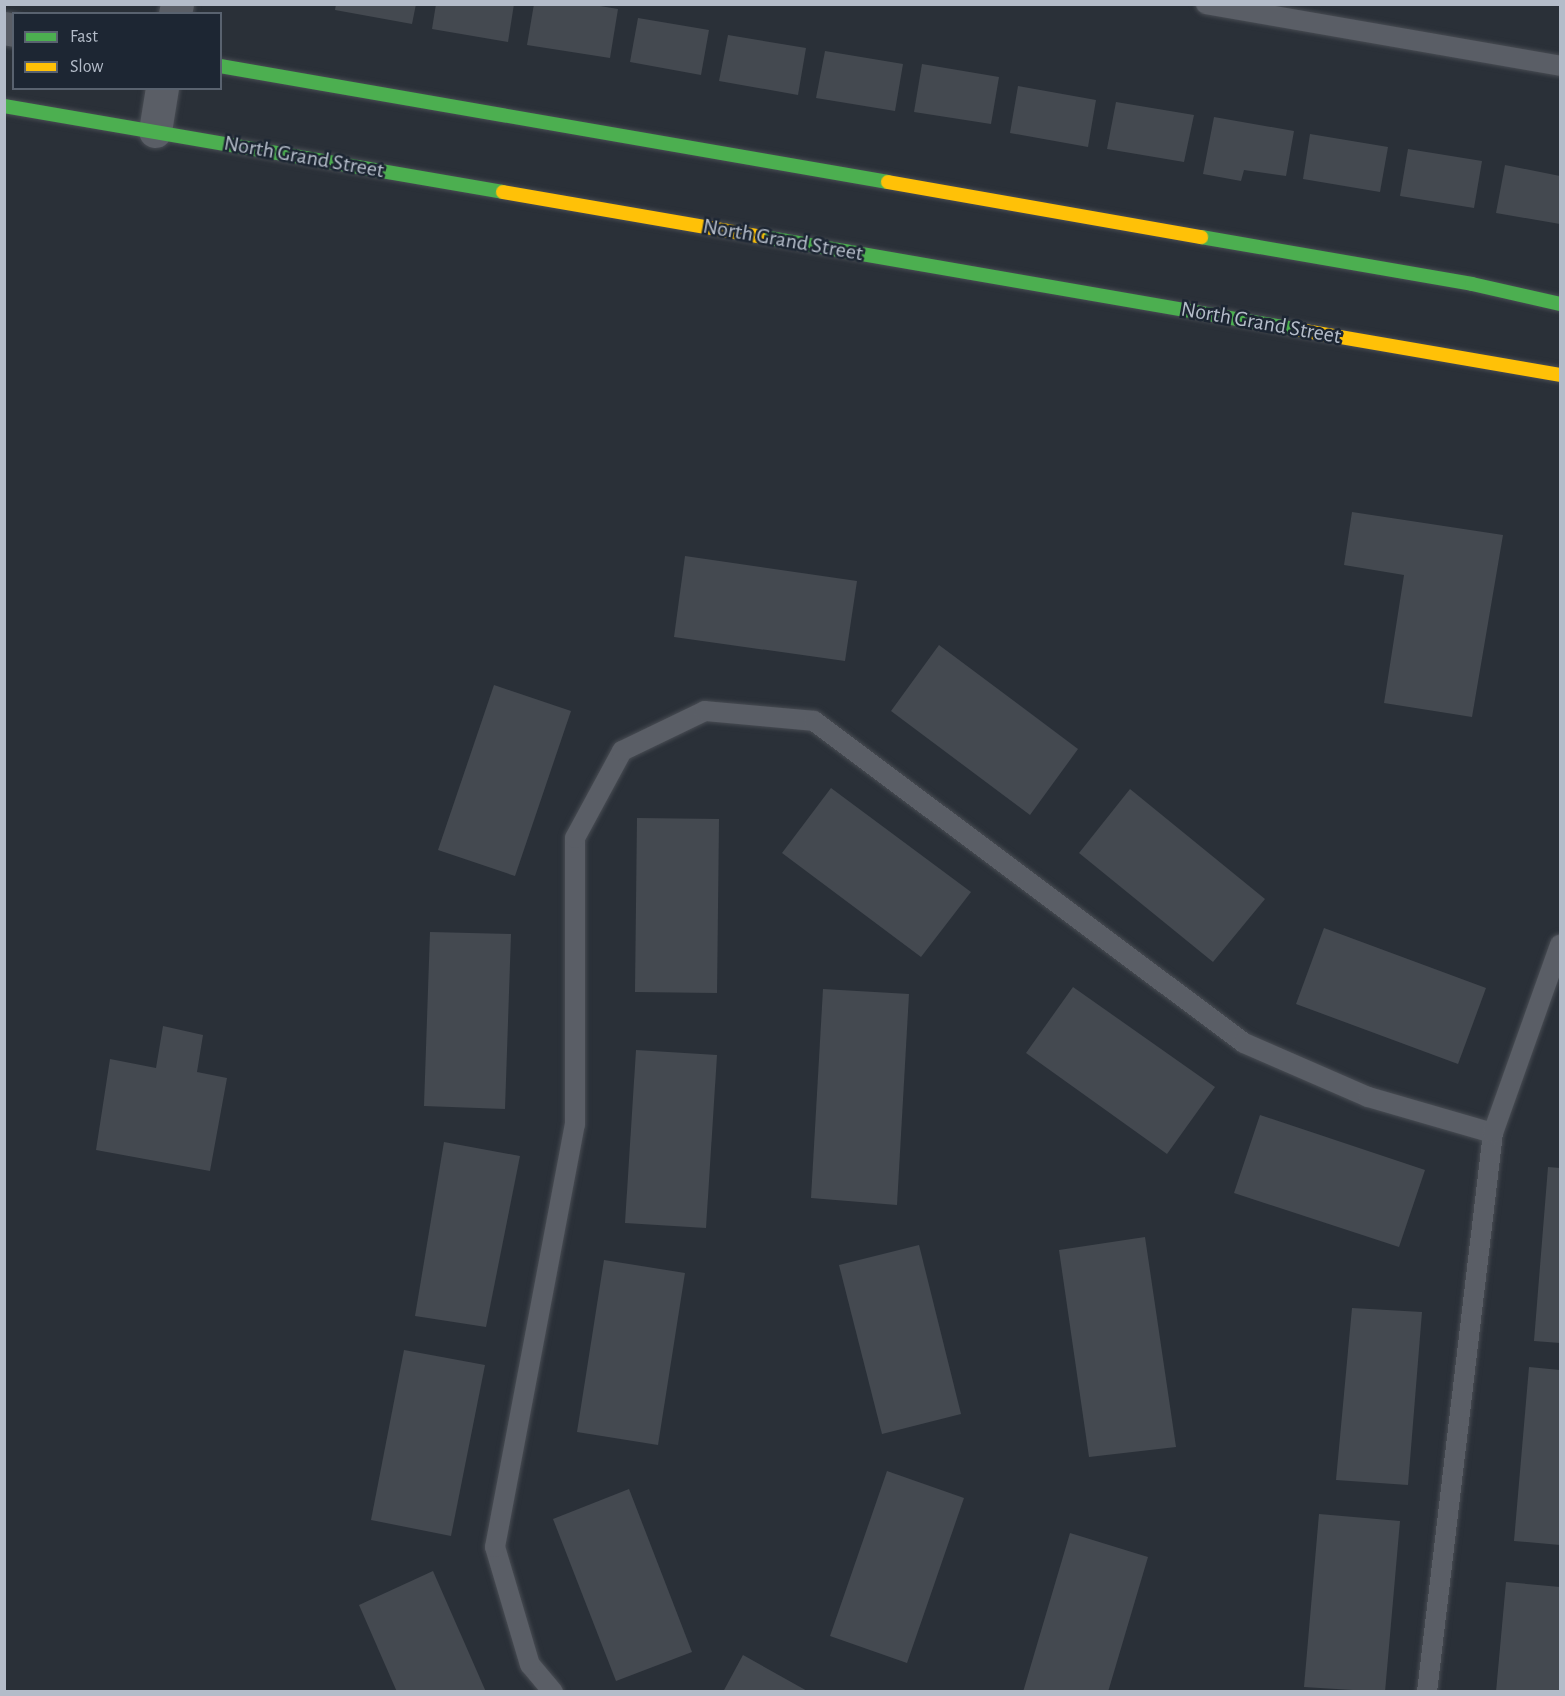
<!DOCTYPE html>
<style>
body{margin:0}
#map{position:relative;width:1565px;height:1696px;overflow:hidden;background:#2a3038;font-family:"Alegreya Sans",sans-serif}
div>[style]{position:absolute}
.building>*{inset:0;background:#444950}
.roads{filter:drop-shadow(0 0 2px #484c53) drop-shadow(0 0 2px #484c53)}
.lane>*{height:20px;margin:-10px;padding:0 10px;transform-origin:10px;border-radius:10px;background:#5a5e66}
.street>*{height:33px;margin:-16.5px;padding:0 16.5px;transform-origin:16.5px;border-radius:16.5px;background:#5a5e66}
.fast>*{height:14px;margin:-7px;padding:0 7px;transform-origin:7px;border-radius:7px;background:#4caf50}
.slow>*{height:14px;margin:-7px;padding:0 7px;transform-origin:7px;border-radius:7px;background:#ffc107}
span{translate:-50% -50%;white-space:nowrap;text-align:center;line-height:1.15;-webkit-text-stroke:5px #1d2633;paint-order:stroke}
.street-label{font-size:22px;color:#b4bcc9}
.frame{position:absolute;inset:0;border:6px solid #b4bcc9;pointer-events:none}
.legend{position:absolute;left:12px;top:12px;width:210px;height:78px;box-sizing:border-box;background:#1d2633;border:2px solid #59626f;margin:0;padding:8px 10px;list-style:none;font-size:18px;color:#b4bcc9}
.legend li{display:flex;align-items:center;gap:12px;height:30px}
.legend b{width:30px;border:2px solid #59626f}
</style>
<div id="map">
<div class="building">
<i style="clip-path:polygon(336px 4px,416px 4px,412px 24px,335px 10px)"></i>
<i style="clip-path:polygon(436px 4px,514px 4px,508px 42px,432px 29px)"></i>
<i style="clip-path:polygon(534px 4px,588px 4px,618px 9px,610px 58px,527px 45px)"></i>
<i style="clip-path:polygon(638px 18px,709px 30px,701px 75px,630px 62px)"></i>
<i style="clip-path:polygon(728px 35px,806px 48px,798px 95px,719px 81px)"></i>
<i style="clip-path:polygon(825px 51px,903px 64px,895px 111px,816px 98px)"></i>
<i style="clip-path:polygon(922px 64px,999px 77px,991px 124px,914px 112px)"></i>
<i style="clip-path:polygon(1018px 86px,1096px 100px,1088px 147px,1010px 133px)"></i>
<i style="clip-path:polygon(1116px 102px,1194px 115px,1184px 162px,1107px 149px)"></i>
<i style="clip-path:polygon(1214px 117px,1294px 131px,1286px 176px,1244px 170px,1241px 181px,1203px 174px)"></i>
<i style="clip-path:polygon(1310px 134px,1388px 147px,1380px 192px,1303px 179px)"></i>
<i style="clip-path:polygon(1408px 149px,1482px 161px,1474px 208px,1400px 196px)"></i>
<i style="clip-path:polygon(1505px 165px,1560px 176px,1560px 224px,1496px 213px)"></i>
<i style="clip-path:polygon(1352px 512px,1503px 535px,1472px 717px,1384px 703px,1404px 575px,1344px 565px)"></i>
<i style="clip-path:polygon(685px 556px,857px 581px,845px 661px,674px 637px)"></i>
<i style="clip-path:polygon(939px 645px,1078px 749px,1030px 815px,891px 711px)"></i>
<i style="clip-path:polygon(494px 685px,571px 711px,515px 876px,438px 850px)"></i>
<i style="clip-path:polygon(831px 788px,971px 892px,921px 957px,782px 853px)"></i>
<i style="clip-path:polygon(1130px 789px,1265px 899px,1213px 962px,1079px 853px)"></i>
<i style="clip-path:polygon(637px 818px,719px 819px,717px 993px,635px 992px)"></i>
<i style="clip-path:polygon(1324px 928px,1486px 988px,1458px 1064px,1296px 1004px)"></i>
<i style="clip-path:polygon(430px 932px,511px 934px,505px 1109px,424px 1106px)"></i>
<i style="clip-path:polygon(1073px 987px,1215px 1087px,1167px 1154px,1026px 1053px)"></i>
<i style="clip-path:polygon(823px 989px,909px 994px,897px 1205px,811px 1198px)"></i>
<i style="clip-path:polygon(163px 1026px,203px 1035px,197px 1072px,227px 1078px,210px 1171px,96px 1150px,110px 1059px,156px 1068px)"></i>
<i style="clip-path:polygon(636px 1050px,717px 1055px,706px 1228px,625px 1223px)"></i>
<i style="clip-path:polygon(1260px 1115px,1425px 1170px,1399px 1247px,1234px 1193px)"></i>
<i style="clip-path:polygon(444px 1142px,520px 1156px,486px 1327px,415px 1316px)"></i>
<i style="clip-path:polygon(1548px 1167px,1560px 1168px,1560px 1343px,1534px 1341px)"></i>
<i style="clip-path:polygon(1145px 1237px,1176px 1447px,1089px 1457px,1059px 1250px)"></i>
<i style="clip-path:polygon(919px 1245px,961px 1414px,882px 1434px,839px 1265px)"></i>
<i style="clip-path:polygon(604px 1260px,685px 1273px,658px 1445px,577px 1432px)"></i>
<i style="clip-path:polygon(1352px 1308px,1422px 1312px,1408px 1485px,1336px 1480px)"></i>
<i style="clip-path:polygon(404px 1350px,485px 1365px,451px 1536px,371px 1520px)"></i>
<i style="clip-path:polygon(1529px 1367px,1560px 1370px,1560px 1545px,1514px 1541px)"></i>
<i style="clip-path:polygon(887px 1471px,964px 1498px,907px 1663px,830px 1636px)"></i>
<i style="clip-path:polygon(629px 1489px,692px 1652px,616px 1681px,553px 1519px)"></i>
<i style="clip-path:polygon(1319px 1514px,1400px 1521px,1385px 1692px,1304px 1687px)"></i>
<i style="clip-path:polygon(1070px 1533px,1148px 1557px,1108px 1692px,1023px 1692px)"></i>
<i style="clip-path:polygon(433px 1571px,486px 1692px,397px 1692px,359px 1605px)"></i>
<i style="clip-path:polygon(1506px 1582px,1560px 1587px,1560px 1692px,1496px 1692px)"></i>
<i style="clip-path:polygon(743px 1655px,809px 1692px,723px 1692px)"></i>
</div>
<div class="roads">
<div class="lane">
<i style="left:1206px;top:4px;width:359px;rotate:9.9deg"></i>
<i style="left:553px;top:1692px;width:35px;rotate:-130deg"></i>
<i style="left:530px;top:1665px;width:123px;rotate:-106.5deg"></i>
<i style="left:495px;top:1547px;width:430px;rotate:-79.3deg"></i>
<i style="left:575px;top:1125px;width:287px;rotate:-90deg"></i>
<i style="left:575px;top:838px;width:99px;rotate:-61.6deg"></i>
<i style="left:622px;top:751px;width:92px;rotate:-25.7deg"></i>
<i style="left:705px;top:711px;width:109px;rotate:5.2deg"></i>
<i style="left:814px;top:721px;width:537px;rotate:36.83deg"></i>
<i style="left:1244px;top:1043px;width:135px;rotate:23.5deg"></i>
<i style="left:1368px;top:1097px;width:130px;rotate:16.1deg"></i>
<i style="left:1427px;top:1692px;width:563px;rotate:-83.27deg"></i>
<i style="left:1493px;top:1133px;width:200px;rotate:-70.4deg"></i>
</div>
<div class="street">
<i style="left:175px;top:14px;width:10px;rotate:-79deg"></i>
<i style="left:4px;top:28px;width:10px;rotate:11deg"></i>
<i style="left:155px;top:131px;width:44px;rotate:-80.8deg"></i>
</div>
<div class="fast">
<i style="left:220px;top:66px;width:678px;rotate:9.85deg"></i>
<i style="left:4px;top:106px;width:506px;rotate:9.78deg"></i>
<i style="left:758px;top:236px;width:550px;rotate:9.84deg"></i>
<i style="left:1201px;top:237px;width:275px;rotate:9.8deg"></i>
<i style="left:1472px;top:284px;width:90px;rotate:12.8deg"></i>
</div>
<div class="slow">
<i style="left:888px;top:182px;width:318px;rotate:10deg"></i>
<i style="left:503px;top:192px;width:259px;rotate:9.8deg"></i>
<i style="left:1300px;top:330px;width:264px;rotate:9.8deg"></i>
</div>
</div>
<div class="street-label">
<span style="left:304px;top:157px;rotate:10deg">North Grand Street</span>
<span style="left:783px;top:240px;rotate:10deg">North Grand Street</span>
<span style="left:1261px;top:323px;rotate:10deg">North Grand Street</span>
</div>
<div class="frame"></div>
<ul class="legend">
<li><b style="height:8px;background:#4caf50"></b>Fast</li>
<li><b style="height:8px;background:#ffc107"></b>Slow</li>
</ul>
</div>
